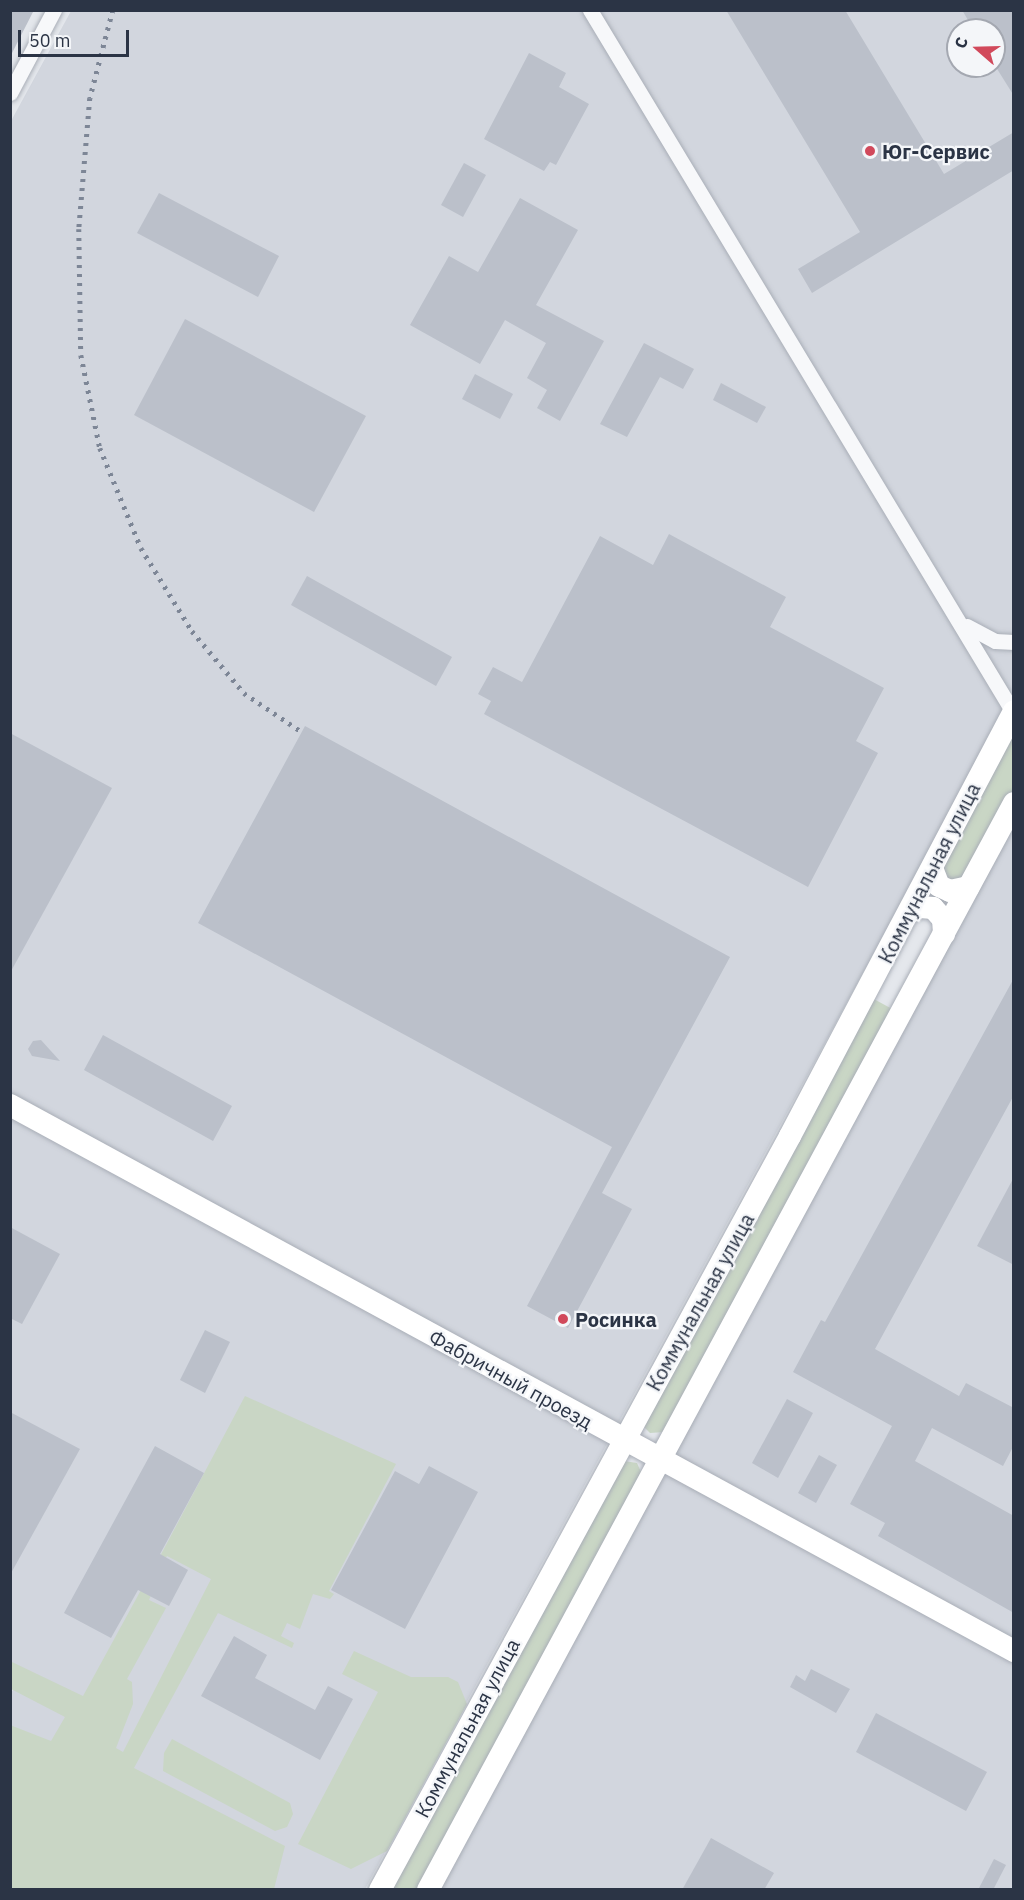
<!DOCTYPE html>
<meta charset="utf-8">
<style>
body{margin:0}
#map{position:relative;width:1024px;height:1900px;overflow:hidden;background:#e4e7ec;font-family:"IBM Plex Sans",sans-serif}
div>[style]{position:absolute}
.built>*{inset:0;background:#d2d6de}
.green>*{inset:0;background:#c9d6c5}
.building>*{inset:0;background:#bbc0ca}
.roads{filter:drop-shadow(0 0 2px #a9aeb7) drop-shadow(0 0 2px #a9aeb7)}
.street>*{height:15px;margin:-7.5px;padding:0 7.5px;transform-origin:7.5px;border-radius:7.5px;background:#f7f8fa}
.secondary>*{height:22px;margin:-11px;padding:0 11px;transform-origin:11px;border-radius:11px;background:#fff}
.rail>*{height:4.5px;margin-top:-2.25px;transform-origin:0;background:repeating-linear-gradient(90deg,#7d8696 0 3px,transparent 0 9px)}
.dots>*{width:16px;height:16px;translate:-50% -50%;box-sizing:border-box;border:3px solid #f4f6f9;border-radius:50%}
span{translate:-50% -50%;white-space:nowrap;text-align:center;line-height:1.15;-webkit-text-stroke:4.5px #f4f6f9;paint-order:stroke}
.poi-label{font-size:20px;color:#2b3445;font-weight:700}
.left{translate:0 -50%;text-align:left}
.street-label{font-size:20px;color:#2b3445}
.frame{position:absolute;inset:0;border:12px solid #2b3445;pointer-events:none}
.north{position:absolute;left:946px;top:18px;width:60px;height:60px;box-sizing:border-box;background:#f4f6f9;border:2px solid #a4a8b1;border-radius:50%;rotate:290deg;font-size:16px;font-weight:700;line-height:24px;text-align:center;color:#2b3445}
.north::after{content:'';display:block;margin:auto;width:21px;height:27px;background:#d1495b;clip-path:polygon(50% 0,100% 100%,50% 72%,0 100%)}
.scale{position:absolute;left:18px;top:30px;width:111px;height:27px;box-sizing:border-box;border:3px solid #2b3445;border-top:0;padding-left:8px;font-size:18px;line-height:21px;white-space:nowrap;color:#2b3445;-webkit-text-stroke:4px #f4f6f9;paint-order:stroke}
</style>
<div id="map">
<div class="built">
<i style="clip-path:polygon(evenodd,71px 11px,1013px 11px,1013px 697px,365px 1889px,11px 1890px,10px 1695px,21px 1676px,10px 1670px,11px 121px,71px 11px,958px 30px,994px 30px,994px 66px,958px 66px,958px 30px)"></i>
<i style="clip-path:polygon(1013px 828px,1013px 1889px,441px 1889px)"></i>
</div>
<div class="green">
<i style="clip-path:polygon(1013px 733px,1013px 790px,966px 879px,951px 883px,942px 866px)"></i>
<i style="clip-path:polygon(872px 998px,894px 1010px,664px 1432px,650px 1433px,643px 1426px)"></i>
<i style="clip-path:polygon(245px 1396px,396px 1464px,329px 1591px,334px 1594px,330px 1599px,313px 1594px,300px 1629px,287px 1623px,281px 1636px,294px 1643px,292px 1648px,218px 1613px,134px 1768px,285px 1846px,274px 1889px,11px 1889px,10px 1725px,51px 1741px,65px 1717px,11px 1689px,12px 1662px,83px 1696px,147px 1579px,156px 1583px,149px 1600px,166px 1608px,127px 1679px,132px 1682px,133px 1704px,116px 1748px,123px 1752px,211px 1579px,167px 1556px,161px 1565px,157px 1562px)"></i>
<i style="clip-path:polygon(624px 1461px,637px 1463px,641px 1472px,418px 1889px,389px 1890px)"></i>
<i style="clip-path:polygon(354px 1651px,411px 1677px,448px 1677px,458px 1682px,467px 1704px,387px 1851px,351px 1869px,298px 1844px,378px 1692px,342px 1674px)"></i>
<i style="clip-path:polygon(172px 1739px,290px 1803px,293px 1814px,287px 1827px,275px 1831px,163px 1771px,164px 1753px)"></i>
</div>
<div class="building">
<i style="clip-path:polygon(10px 10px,34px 10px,10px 57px)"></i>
<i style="clip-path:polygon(726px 10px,845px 10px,944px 174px,1014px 132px,1014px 170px,812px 293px,798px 269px,860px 232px)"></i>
<i style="clip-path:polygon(962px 10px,1014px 10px,1014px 96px,994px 64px,994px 30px,974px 30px)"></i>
<i style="clip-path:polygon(529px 53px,566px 73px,559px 87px,589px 104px,556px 165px,550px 162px,544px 171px,484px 139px)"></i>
<i style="clip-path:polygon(464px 163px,486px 175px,463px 217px,441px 205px)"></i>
<i style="clip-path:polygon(159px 193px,279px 256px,258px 297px,137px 233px)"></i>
<i style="clip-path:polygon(520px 198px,578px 230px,536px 305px,604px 341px,560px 421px,537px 408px,547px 390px,527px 378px,546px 343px,505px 320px,480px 364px,410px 325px,449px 256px,478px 272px)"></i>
<i style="clip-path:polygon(185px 319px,366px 416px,314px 512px,134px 415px)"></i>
<i style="clip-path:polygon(644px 343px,694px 369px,683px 389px,660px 377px,627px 437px,600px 424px)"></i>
<i style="clip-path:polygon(475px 374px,513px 394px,500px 419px,462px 399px)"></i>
<i style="clip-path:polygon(721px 383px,766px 407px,757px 423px,713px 400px)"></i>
<i style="clip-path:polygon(669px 534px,786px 597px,770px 627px,884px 688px,856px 741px,878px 753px,808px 887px,484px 714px,491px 701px,478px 694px,493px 667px,522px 682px,600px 536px,653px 565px)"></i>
<i style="clip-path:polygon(307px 576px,452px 657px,436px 686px,291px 605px)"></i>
<i style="clip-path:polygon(305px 726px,730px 957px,602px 1193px,632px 1209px,568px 1328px,527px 1306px,612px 1147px,198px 923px)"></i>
<i style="clip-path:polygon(10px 733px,112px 788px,10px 973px)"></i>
<i style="clip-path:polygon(1014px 978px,1014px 1095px,875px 1349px,959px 1396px,966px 1383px,1014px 1408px,1014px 1445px,1003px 1466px,932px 1428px,915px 1461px,1014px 1516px,1014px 1613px,878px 1536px,885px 1523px,850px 1504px,892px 1426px,793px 1372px,821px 1320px,825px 1322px)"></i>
<i style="clip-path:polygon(103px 1035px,232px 1106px,213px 1141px,84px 1070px)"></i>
<i style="clip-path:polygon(41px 1040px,60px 1061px,32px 1056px,28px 1049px,33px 1041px)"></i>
<i style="clip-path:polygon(1014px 1177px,1014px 1265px,977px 1246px)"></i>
<i style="clip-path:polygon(10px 1227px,60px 1254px,22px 1324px,10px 1318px)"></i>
<i style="clip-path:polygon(205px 1330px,230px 1342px,205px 1393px,180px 1380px)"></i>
<i style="clip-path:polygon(787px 1399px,813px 1413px,778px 1478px,752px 1463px)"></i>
<i style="clip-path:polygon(10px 1412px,80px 1449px,10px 1575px)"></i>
<i style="clip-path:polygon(155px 1446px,204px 1473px,160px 1554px,188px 1570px,169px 1606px,138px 1590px,111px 1638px,64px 1613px)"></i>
<i style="clip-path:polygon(819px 1455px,837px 1465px,816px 1503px,798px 1493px)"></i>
<i style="clip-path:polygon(429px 1466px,478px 1492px,405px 1629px,331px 1590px,395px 1471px,419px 1484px)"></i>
<i style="clip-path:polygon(234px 1636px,267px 1655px,255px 1678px,315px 1710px,328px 1686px,353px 1699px,320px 1760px,201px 1696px)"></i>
<i style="clip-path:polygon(811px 1669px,850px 1689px,836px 1713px,790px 1687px,796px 1675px,805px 1681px)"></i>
<i style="clip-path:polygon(876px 1713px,987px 1772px,966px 1811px,856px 1752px)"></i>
<i style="clip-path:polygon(711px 1838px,774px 1873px,764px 1890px,682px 1890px)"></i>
<i style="clip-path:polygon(994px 1859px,1006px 1865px,993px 1890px,978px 1890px)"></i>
</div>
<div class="roads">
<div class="street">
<i style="left:590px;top:10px;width:820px;rotate:58.93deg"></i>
<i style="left:10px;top:93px;width:94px;rotate:-62.1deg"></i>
<i style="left:967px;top:626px;width:32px;rotate:28deg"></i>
<i style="left:995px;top:641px;width:19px;rotate:3deg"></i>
</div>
<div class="secondary">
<i style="left:932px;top:868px;width:19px;rotate:69deg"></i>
<i style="left:939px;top:886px;width:12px;rotate:24deg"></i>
<i style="left:950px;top:891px;width:19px;rotate:-12deg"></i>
<i style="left:910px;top:912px;width:11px;rotate:-27deg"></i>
<i style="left:920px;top:907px;width:13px;rotate:4deg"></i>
<i style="left:933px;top:908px;width:15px;rotate:48deg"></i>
<i style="left:943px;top:919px;width:15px;rotate:86deg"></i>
<i style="left:10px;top:1105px;width:1143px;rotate:28.54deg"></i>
<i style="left:380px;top:1890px;width:858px;rotate:-61.46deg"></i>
<i style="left:790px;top:1136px;width:480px;rotate:-62.2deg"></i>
<i style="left:428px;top:1890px;width:1235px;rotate:-61.67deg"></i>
</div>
</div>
<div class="rail">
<i style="left:113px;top:10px;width:91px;rotate:104.6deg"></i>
<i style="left:90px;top:98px;width:131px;rotate:94.8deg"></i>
<i style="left:79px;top:229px;width:126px;rotate:89.1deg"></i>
<i style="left:81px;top:355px;width:95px;rotate:78.5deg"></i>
<i style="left:100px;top:448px;width:108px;rotate:67.7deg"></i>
<i style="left:141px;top:548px;width:97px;rotate:58.4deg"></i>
<i style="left:192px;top:631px;width:81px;rotate:50deg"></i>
<i style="left:244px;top:693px;width:70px;rotate:33.9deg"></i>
</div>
<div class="dots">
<i style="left:870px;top:151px;background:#d1495b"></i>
<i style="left:563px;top:1319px;background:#d1495b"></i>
</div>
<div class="poi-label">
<span class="left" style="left:882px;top:151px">Юг-Сервис</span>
<span class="left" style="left:575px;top:1319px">Росинка</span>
</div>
<div class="street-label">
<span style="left:929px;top:873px;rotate:-63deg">Коммунальная улица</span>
<span style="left:700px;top:1302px;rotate:-61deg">Коммунальная улица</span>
<span style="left:511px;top:1379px;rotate:29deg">Фабричный проезд</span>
<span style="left:467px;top:1728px;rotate:-62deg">Коммунальная улица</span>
</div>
<div class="frame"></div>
<div class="north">С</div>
<div class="scale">50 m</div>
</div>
